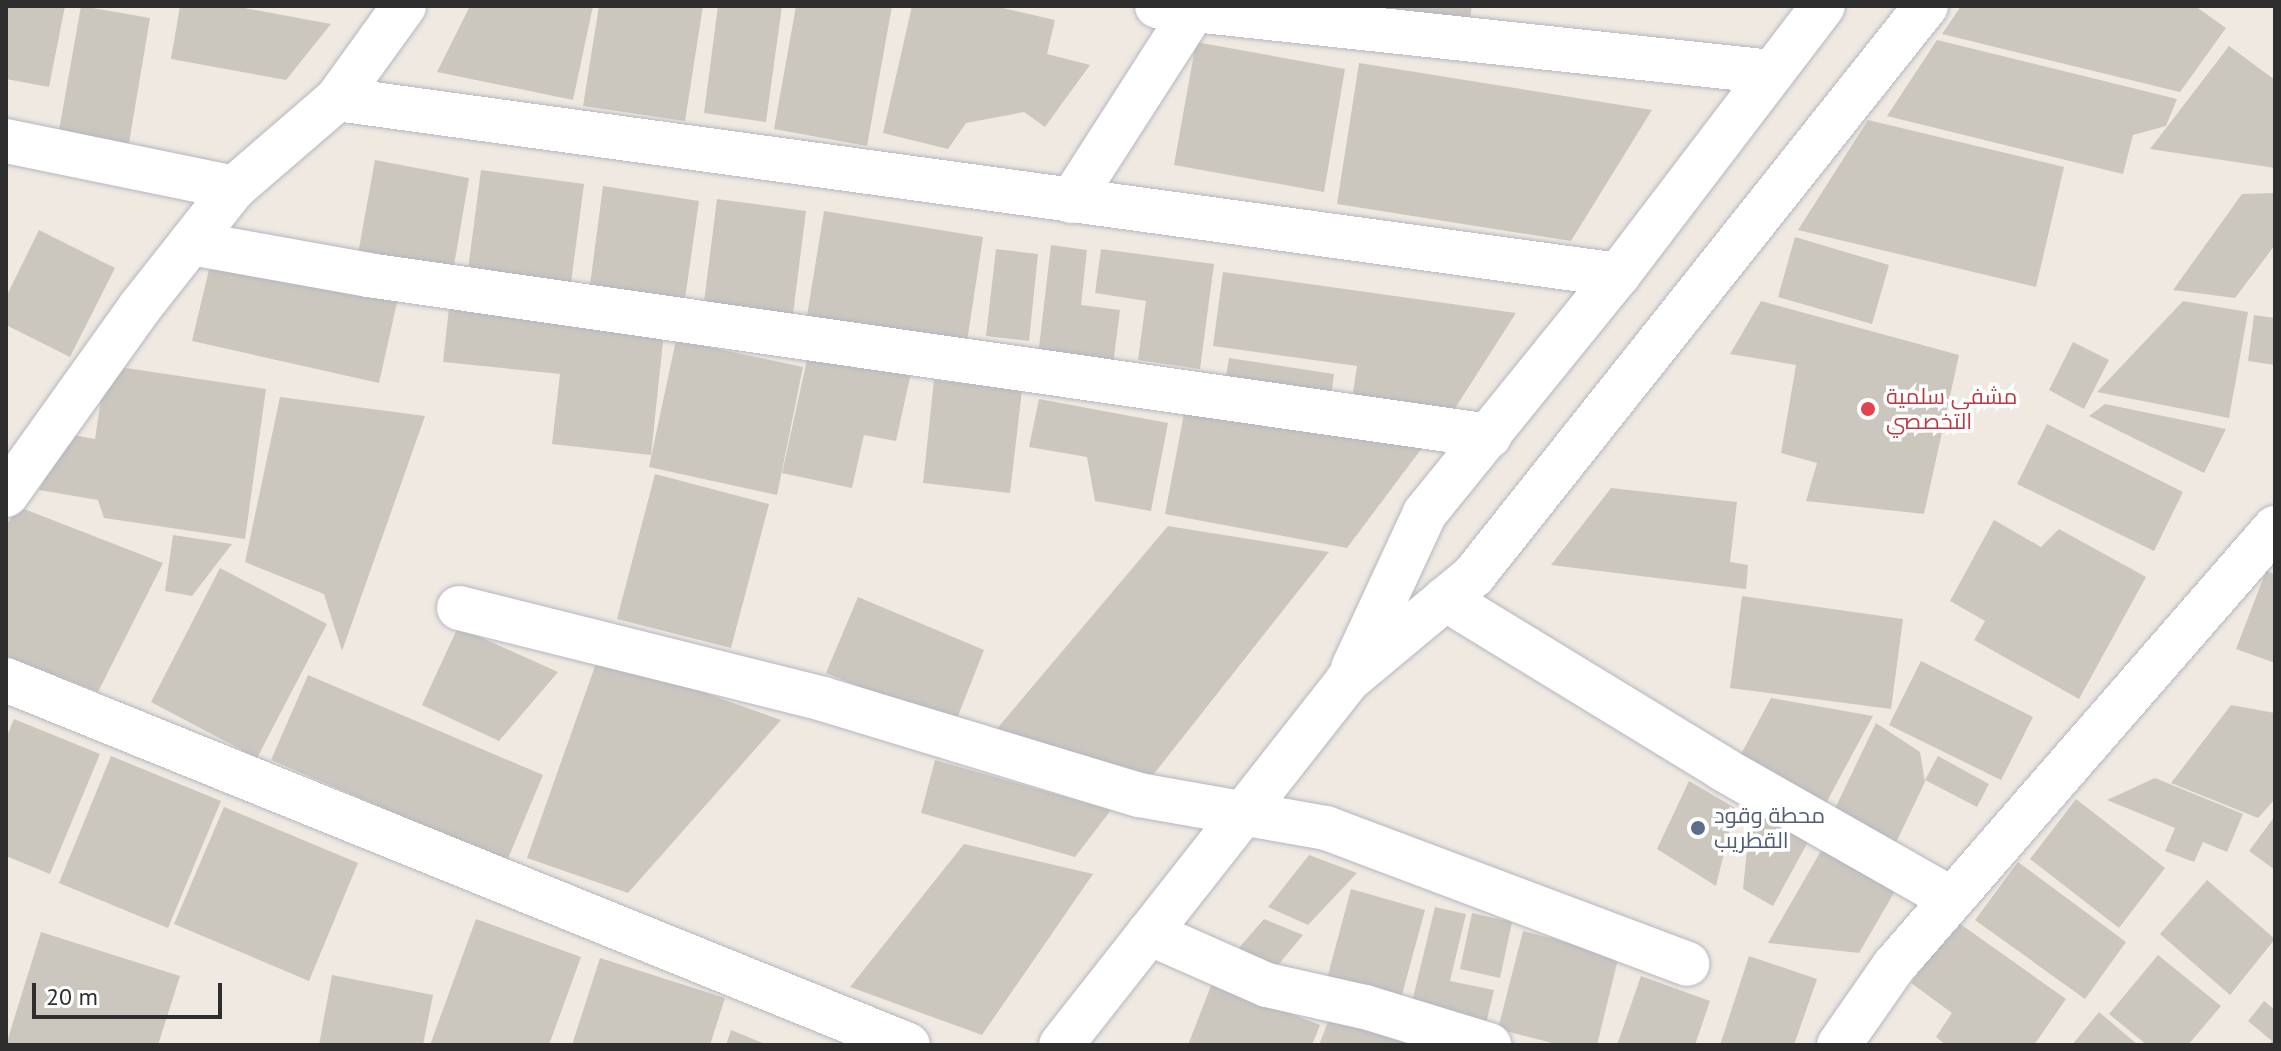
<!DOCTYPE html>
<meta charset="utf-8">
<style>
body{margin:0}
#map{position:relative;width:2281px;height:1051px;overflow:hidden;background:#efe9e1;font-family:"PT Sans",Cairo,sans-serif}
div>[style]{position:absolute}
.building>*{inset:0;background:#cbc7bf}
.roads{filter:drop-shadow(0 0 2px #b4b7c1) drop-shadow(0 0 2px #b4b7c1)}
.minor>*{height:44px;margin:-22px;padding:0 22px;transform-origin:22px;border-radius:22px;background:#fff}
.tertiary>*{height:44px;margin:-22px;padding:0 22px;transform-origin:22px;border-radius:22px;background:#fff}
.dots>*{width:22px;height:22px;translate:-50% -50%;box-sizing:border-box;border:4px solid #fff;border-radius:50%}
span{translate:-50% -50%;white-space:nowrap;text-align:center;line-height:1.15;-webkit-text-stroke:7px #fff;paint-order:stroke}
.health-label{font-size:22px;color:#be3a42}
.left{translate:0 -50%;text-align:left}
.service-label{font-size:22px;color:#4e5e75}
.frame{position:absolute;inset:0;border:8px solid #2e2e2e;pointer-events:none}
.scale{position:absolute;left:32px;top:983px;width:190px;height:36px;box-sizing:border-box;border:4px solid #2e2e2e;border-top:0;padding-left:10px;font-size:24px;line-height:28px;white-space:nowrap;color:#2e2e2e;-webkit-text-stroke:6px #fff;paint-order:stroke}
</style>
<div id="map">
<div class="building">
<i style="clip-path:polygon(6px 6px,65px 6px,49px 87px,6px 79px)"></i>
<i style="clip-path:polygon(81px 6px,150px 18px,128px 149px,58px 136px)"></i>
<i style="clip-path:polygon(180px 6px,233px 6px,331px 24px,286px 80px,171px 59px)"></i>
<i style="clip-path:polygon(470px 6px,593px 6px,573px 100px,437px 72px)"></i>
<i style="clip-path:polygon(599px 6px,703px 6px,685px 121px,583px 106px)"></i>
<i style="clip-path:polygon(718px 6px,782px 6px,766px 122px,704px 113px)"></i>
<i style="clip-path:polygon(796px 6px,892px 6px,867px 146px,774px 129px)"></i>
<i style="clip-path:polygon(912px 6px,994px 6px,1055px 20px,1047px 54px,1090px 65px,1045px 127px,1024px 112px,966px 123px,948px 149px,883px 133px)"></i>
<i style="clip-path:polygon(1373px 6px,1472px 6px,1469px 25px)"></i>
<i style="clip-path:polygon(1961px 6px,2195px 6px,2226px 28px,2180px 92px,1942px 34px)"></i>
<i style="clip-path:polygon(1937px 40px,2177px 99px,2166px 126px,2133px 135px,2123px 174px,1887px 116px)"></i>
<i style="clip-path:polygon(1196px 42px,1345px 69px,1324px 192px,1174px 165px)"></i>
<i style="clip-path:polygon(2229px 46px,2275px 80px,2275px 168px,2150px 149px)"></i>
<i style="clip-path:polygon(1359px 63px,1652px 110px,1571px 241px,1337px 204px)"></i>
<i style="clip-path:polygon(1868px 120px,2064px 167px,2036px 287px,1798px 230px)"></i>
<i style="clip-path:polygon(375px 160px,469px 178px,453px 271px,358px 254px)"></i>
<i style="clip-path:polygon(481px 170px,584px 184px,571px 283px,468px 270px)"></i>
<i style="clip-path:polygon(603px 186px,699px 201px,684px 306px,589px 293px)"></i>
<i style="clip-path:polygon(2275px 193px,2275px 245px,2235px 298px,2173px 290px,2242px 194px)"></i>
<i style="clip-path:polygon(717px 199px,806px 211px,793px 314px,704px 302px)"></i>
<i style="clip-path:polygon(824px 211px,983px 237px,966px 348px,806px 322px)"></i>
<i style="clip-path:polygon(39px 230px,115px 268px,70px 357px,6px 325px,6px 297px)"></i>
<i style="clip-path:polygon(1795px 237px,1889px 265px,1872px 324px,1778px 297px)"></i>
<i style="clip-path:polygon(1051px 245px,1087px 250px,1081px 305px,1120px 310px,1113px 365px,1038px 356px)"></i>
<i style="clip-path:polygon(996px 249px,1038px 254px,1029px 341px,986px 336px)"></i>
<i style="clip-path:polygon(1101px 249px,1214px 264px,1200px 369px,1138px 360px,1146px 301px,1095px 293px)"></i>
<i style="clip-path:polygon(212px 257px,398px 298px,379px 383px,192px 341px)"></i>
<i style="clip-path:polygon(1223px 272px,1516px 313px,1452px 413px,1352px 399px,1357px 366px,1213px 346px)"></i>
<i style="clip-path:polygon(1761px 301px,1959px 355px,1924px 514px,1806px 501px,1817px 463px,1781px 453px,1796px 365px,1730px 354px)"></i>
<i style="clip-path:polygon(2183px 301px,2248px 312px,2229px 418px,2097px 392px)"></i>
<i style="clip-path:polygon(449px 308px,664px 332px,651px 455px,552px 444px,560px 374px,443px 362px)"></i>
<i style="clip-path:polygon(2254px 315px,2275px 318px,2275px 365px,2248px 361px)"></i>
<i style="clip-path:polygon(676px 340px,803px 367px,777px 495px,649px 467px)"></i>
<i style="clip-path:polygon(2073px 342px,2109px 360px,2084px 409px,2049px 390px)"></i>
<i style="clip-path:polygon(810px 346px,912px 368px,896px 441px,864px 435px,852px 488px,782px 473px)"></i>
<i style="clip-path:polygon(1229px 358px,1334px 374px,1331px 397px,1225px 382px)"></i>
<i style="clip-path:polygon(106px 365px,266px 389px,245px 539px,104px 518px,98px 500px,39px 490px,68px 434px,95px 439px)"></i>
<i style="clip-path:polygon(934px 380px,1022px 390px,1010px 493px,923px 483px)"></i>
<i style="clip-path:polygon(280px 397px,425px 416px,342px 651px,324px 594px,245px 562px)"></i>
<i style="clip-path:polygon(1039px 399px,1168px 423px,1151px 511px,1095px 501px,1087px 457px,1029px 447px)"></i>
<i style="clip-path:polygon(1186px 403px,1422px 448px,1347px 548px,1165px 514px)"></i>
<i style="clip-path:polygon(2105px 404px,2226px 429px,2204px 473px,2089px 416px)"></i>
<i style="clip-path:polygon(2047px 424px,2183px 492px,2154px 551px,2017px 484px)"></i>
<i style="clip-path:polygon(655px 474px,769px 504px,731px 648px,617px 619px)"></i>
<i style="clip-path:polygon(1611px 488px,1737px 502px,1730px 562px,1748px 565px,1746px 589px,1551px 565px)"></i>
<i style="clip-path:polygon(19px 507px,163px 563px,98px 692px,6px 656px,6px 525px)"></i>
<i style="clip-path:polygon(1994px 520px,2041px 547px,2059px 529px,2146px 577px,2079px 699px,1974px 640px,1985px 621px,1950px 601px)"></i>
<i style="clip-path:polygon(1168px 526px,1329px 552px,1153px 775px,995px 731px)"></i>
<i style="clip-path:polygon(173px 535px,232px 544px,192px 596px,165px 591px)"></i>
<i style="clip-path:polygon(220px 568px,327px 624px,257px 758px,151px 702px)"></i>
<i style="clip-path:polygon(2266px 571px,2275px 574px,2275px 663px,2236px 649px)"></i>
<i style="clip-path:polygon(1742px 596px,1903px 619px,1891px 709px,1730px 688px)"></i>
<i style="clip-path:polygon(858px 597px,984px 650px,954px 726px,826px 673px)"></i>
<i style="clip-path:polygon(458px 627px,558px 672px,499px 741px,422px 705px)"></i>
<i style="clip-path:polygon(599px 655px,781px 720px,628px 893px,527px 858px)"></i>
<i style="clip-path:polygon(1921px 661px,2033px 717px,2001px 780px,1889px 725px)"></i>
<i style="clip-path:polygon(308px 675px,543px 775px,507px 861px,271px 760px)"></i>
<i style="clip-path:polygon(1771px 698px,1873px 716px,1819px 816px,1733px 769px)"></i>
<i style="clip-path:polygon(2231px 705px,2275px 713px,2275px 799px,2258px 818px,2171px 783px)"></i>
<i style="clip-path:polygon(14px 719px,100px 754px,50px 874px,6px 856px,6px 738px)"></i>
<i style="clip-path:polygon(1876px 723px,1920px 752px,1925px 782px,1891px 853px,1828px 823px)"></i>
<i style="clip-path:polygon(111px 756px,221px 801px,168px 928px,59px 883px)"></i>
<i style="clip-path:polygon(1938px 756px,1989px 784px,1977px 807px,1925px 780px)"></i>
<i style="clip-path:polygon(935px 760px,1111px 810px,1075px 857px,921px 813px)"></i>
<i style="clip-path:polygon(2155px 778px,2243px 814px,2227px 852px,2203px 842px,2194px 862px,2165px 851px,2175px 828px,2107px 800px)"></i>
<i style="clip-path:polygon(1689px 781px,1735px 808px,1716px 886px,1657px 849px)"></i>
<i style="clip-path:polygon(2076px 799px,2165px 868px,2119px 928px,2030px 859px)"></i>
<i style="clip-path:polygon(224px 807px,358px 863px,309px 981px,174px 924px)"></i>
<i style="clip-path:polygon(1751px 809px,1809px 840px,1773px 906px,1743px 889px)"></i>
<i style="clip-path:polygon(2275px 816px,2275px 870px,2249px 851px)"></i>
<i style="clip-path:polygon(964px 844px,1093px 874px,982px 1035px,850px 987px)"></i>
<i style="clip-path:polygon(1822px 849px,1895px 891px,1859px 953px,1768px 943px)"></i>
<i style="clip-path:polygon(1309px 855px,1357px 873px,1308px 925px,1268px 907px)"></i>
<i style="clip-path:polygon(2018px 862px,2126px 942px,2085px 999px,1975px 920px)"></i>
<i style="clip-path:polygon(2207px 880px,2275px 939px,2230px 995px,2160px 934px)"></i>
<i style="clip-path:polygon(1351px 889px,1425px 910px,1399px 1006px,1325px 986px)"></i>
<i style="clip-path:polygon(1435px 907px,1466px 914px,1450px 981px,1494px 990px,1485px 1028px,1410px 1010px)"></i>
<i style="clip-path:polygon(1472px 913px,1512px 922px,1500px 978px,1460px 969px)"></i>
<i style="clip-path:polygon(476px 919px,581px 957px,549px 1045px,430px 1045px)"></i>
<i style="clip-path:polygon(1264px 919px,1303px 935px,1269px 976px,1238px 949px)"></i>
<i style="clip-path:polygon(1956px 921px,2066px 999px,2034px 1045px,1946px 1045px,1936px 1037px,1952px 1013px,1911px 983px)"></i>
<i style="clip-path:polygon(1523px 931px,1619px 955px,1597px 1045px,1560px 1045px,1498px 1029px)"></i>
<i style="clip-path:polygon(41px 932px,180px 976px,158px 1045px,6px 1045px)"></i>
<i style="clip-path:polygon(2158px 955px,2221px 1006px,2188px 1045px,2147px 1045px,2109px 1014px)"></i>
<i style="clip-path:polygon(1749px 956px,1817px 979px,1794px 1045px,1720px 1045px)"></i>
<i style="clip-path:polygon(600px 958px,725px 998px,710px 1045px,572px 1045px)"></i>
<i style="clip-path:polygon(332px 975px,433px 995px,423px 1045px,319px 1045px)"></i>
<i style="clip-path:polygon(1641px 976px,1710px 1001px,1695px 1045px,1617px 1045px)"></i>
<i style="clip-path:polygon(1212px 983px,1320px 1025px,1312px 1045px,1188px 1045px)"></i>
<i style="clip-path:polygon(2264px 1001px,2275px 1010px,2275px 1045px,2268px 1045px,2272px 1041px,2248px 1021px)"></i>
<i style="clip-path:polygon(1334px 1006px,1435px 1045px,1319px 1045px)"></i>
<i style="clip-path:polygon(2099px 1012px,2138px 1045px,2072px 1045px)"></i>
<i style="clip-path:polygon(731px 1030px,768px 1045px,726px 1045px)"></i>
</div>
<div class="roads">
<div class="minor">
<i style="left:1157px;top:6px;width:619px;rotate:6.13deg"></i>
<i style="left:337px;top:99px;width:1293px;rotate:7.82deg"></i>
<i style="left:6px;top:141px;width:233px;rotate:11.6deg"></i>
<i style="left:1071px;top:201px;width:232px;rotate:-57.3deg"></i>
<i style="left:191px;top:243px;width:180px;rotate:10.2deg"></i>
<i style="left:368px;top:275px;width:1133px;rotate:8.17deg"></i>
<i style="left:6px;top:495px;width:231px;rotate:-54.5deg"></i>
<i style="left:140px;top:307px;width:152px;rotate:-51.7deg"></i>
<i style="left:234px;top:188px;width:136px;rotate:-40.8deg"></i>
<i style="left:337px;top:99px;width:115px;rotate:-54.2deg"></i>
<i style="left:1445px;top:599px;width:326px;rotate:31.4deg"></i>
<i style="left:1723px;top:769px;width:263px;rotate:29.6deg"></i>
<i style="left:459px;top:608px;width:375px;rotate:14deg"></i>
<i style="left:823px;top:699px;width:330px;rotate:16.9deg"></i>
<i style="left:1139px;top:795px;width:190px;rotate:10deg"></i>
<i style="left:1326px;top:828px;width:386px;rotate:20.6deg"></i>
<i style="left:6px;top:680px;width:973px;rotate:22.03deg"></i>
<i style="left:1149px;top:933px;width:129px;rotate:23.8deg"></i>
<i style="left:1267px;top:985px;width:100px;rotate:12.7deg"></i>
<i style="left:1365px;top:1007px;width:130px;rotate:17deg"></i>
<i style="left:1839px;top:1045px;width:96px;rotate:-55.2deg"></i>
<i style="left:1894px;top:966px;width:581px;rotate:-48.98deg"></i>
</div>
<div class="tertiary">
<i style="left:1353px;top:668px;width:171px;rotate:-65.1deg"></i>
<i style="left:1425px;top:513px;width:306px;rotate:-51deg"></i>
<i style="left:1618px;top:275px;width:338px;rotate:-52.7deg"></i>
<i style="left:1061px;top:1045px;width:463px;rotate:-51.8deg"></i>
<i style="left:1347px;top:681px;width:165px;rotate:-39.8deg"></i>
<i style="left:1474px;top:575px;width:727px;rotate:-51.54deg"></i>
</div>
</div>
<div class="dots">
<i style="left:1868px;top:409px;background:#e0444e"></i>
<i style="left:1698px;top:828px;background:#5c6f8a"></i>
</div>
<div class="health-label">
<span class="left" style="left:1886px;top:409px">مشفى سلمية<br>التخصصي</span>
</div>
<div class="service-label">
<span class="left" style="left:1714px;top:828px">محطة وقود<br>القطريب</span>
</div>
<div class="frame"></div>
<div class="scale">20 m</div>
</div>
